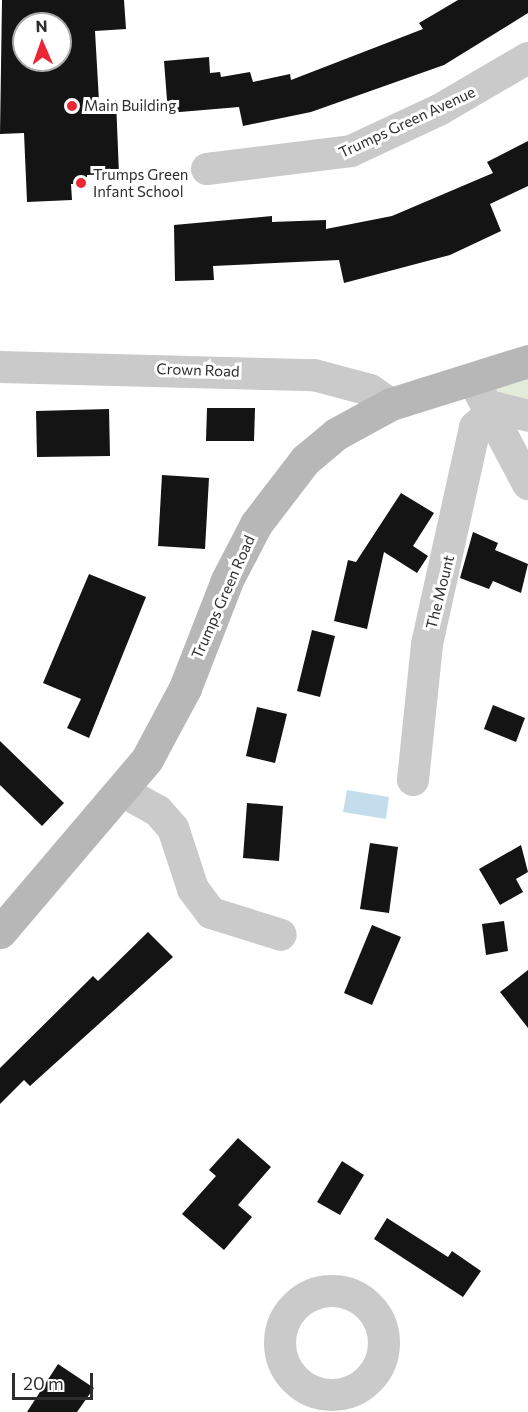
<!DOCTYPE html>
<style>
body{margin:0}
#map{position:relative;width:528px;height:1412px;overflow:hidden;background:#fff;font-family:Commissioner,sans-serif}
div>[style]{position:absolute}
.green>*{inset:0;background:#e3ebd9}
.water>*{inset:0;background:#c4ddec}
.building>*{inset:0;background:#141414}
.street>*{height:32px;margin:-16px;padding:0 16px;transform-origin:16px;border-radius:16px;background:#cacaca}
.street>.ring{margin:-16px;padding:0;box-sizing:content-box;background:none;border:32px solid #cacaca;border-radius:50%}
.secondary>*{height:33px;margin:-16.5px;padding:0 16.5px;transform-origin:16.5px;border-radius:16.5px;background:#b7b7b7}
.dots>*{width:16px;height:16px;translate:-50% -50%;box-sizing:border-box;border:3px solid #fff;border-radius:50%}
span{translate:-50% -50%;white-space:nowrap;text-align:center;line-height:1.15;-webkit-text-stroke:6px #fff;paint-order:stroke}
.poi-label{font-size:15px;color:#2d2d2d}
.left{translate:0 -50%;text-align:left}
.street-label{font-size:15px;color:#2d2d2d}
.north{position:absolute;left:12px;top:12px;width:60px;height:60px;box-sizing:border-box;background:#fff;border:2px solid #ababab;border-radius:50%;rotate:358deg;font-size:16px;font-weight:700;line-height:24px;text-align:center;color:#2d2d2d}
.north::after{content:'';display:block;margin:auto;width:21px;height:27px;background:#ec2735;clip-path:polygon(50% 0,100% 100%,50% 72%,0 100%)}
.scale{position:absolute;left:12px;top:1373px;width:81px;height:27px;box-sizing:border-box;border:3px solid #2d2d2d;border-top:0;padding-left:8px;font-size:18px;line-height:21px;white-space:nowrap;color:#2d2d2d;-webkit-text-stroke:4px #fff;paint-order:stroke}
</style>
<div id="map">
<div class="green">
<i style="clip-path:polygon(528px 374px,528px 409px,499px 402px,495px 388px)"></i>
</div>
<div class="water">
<i style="clip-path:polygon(347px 790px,389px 797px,386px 819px,343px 812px)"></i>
</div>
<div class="building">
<i style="clip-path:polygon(evenodd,2px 0,124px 0,126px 29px,95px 31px,99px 101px,116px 100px,119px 174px,87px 175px,87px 184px,71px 184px,72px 200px,27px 202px,24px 133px,0 134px,2px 0,24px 24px,60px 24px,60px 60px,24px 60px,24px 24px)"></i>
<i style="clip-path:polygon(458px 0,528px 0,528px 13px,444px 65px,311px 112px,243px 126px,239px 107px,168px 113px,164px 61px,209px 57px,210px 73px,220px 72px,221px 77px,250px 72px,253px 82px,290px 74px,291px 80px,423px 29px,419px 23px)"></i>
<i style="clip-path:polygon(528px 141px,528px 186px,490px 204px,501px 231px,450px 255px,344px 283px,339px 260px,213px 266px,214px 280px,175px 281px,174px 225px,272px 216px,272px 222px,326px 220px,326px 229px,392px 216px,493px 173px,487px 162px)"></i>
<i style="clip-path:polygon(207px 408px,255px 408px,254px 441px,206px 441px)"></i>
<i style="clip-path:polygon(109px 409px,110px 456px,37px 457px,36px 411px)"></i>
<i style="clip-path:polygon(162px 475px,209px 478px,205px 549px,158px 546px)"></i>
<i style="clip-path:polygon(401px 493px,434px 513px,413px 546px,428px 556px,417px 573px,384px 552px,367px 629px,334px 621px,348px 560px,356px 562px)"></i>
<i style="clip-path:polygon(473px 532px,498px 543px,495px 550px,528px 564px,521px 593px,493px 581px,489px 589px,460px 578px)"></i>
<i style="clip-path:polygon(89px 574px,146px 597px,89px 738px,67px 728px,81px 699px,43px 683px)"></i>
<i style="clip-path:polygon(312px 630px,335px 636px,320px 697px,297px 691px)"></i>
<i style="clip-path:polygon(493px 705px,525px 718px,516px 742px,484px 729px)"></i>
<i style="clip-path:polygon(257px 707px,287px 714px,275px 763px,246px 756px)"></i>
<i style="clip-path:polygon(0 741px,64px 803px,42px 826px,0 785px)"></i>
<i style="clip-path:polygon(247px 803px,283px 806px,279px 861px,243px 858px)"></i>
<i style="clip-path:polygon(370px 843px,398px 847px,389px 913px,360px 909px)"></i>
<i style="clip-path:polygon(521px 845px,528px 872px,516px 879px,523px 892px,500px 905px,479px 869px)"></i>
<i style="clip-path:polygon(504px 921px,508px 951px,486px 955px,482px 924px)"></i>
<i style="clip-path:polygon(372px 925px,401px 937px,372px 1005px,344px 993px)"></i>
<i style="clip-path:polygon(148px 932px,173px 957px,30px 1086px,24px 1080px,0 1104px,0 1068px,93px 976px,98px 981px)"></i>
<i style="clip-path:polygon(528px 970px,528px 1028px,500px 992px)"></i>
<i style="clip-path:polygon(238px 1138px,271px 1167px,238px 1205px,252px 1217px,224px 1250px,182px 1214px,216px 1176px,209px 1170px)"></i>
<i style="clip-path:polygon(342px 1161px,364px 1175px,340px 1215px,317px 1202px)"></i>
<i style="clip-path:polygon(387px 1218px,448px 1257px,452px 1251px,481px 1271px,463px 1297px,374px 1239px)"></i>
<i style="clip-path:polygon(58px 1364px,94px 1388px,77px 1412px,27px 1412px)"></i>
</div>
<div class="street">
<i style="left:207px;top:169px;width:145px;rotate:-7.1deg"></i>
<i style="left:351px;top:151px;width:97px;rotate:-25deg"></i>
<i style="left:439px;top:110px;width:103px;rotate:-30.3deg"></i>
<i style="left:0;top:367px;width:314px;rotate:1.5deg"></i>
<i style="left:314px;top:375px;width:58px;rotate:15deg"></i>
<i style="left:370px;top:390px;width:25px;rotate:34deg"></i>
<i style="left:480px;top:393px;width:103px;rotate:62.2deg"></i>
<i style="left:413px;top:780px;width:137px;rotate:-84.1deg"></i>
<i style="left:427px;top:644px;width:222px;rotate:-77.5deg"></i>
<i style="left:475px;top:427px;width:29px;rotate:-41deg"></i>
<i style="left:497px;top:408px;width:32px;rotate:14deg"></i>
<i style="left:122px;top:791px;width:41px;rotate:29.1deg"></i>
<i style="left:158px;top:811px;width:23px;rotate:49deg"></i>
<i style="left:173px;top:828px;width:64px;rotate:71.8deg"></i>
<i style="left:193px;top:889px;width:30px;rotate:53deg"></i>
<i style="left:211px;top:913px;width:73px;rotate:17.4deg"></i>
<i class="ring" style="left:280px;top:1291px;width:72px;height:72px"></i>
</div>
<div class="secondary">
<i style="left:0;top:932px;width:227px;rotate:-49.6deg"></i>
<i style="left:147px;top:759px;width:81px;rotate:-61.8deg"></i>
<i style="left:185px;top:688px;width:116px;rotate:-68.7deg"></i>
<i style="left:227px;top:580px;width:63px;rotate:-62.6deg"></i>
<i style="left:256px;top:524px;width:81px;rotate:-52.6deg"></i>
<i style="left:305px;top:460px;width:40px;rotate:-40deg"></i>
<i style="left:336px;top:434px;width:63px;rotate:-28.6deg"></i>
<i style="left:391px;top:404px;width:144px;rotate:-17.4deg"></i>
</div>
<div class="dots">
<i style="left:72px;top:106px;background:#ec2735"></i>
<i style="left:81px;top:183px;background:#ec2735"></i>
</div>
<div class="poi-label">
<span class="left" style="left:84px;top:106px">Main Building</span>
<span class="left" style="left:93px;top:183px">Trumps Green<br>Infant School</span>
</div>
<div class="street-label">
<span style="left:407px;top:122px;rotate:-25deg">Trumps Green Avenue</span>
<span style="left:198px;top:370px;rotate:2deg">Crown Road</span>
<span style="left:440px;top:592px;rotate:-76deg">The Mount</span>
<span style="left:223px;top:597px;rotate:-66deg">Trumps Green Road</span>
</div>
<div class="north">N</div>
<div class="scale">20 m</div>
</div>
